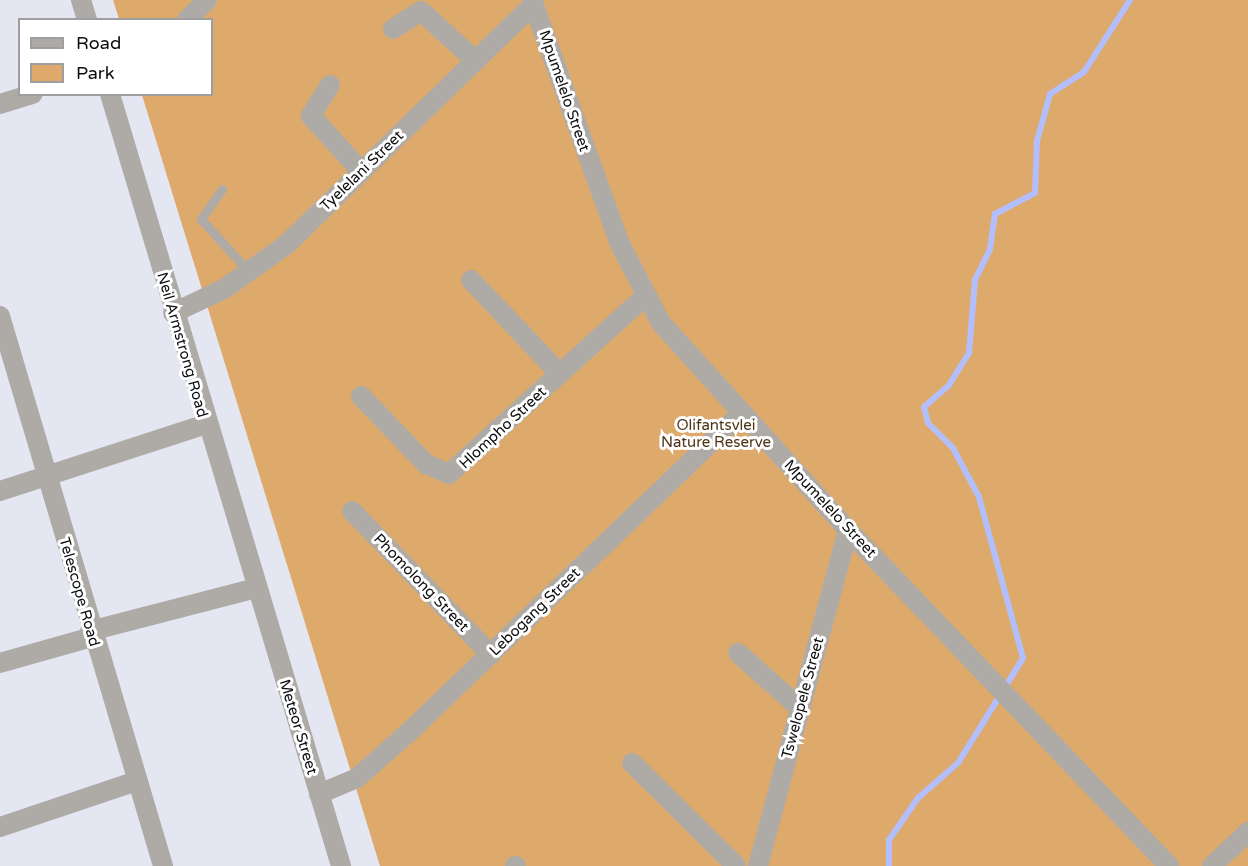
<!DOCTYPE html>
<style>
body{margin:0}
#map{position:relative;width:1248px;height:866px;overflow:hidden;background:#e4e6f2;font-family:"Varela Round",sans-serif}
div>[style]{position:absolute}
.green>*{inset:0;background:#ddaa6c}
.stream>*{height:6px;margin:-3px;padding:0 3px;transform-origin:3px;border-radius:3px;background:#b3bffd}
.service>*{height:9px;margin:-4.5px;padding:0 4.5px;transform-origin:4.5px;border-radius:4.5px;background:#aeaba7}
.minor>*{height:20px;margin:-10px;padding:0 10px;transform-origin:10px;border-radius:10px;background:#aeaba7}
span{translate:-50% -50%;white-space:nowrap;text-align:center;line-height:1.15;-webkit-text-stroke:6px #fff;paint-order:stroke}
.street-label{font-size:15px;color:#0c0d11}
.park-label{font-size:15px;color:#4c3415}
.legend{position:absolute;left:18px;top:18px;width:195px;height:78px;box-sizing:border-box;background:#fff;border:2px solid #9e9ea0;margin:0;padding:8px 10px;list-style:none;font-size:18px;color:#0c0d11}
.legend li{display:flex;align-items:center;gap:12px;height:30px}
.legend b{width:30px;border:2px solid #9e9ea0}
</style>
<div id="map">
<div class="green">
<i style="clip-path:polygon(113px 0,1248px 0,1248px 866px,380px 866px,142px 95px,212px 94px,212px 20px,119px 19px)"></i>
</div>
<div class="stream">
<i style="left:889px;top:866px;width:26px;rotate:-90deg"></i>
<i style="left:889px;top:840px;width:51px;rotate:-55.4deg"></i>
<i style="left:918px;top:798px;width:53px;rotate:-41.2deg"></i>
<i style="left:958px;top:763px;width:123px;rotate:-58.2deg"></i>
<i style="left:1023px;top:658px;width:167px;rotate:-105.3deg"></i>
<i style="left:979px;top:497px;width:55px;rotate:-118deg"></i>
<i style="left:953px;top:448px;width:35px;rotate:-135deg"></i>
<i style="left:928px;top:423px;width:16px;rotate:-104deg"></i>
<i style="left:924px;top:407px;width:33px;rotate:-41deg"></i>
<i style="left:949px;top:385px;width:38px;rotate:-58deg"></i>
<i style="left:969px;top:353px;width:73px;rotate:-85.3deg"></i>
<i style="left:975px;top:280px;width:34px;rotate:-64deg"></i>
<i style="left:990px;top:249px;width:35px;rotate:-82deg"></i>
<i style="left:995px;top:214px;width:45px;rotate:-27.7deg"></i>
<i style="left:1035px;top:193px;width:52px;rotate:-87.8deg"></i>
<i style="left:1037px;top:141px;width:49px;rotate:-74.5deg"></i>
<i style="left:1050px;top:94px;width:40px;rotate:-32.9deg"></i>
<i style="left:1084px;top:72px;width:85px;rotate:-57.4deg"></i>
</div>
<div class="service">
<i style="left:222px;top:189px;width:37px;rotate:125deg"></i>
<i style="left:201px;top:219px;width:73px;rotate:47.8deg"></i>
</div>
<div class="minor">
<i style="left:81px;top:0;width:21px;rotate:73deg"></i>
<i style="left:532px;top:0;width:259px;rotate:70.2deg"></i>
<i style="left:620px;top:244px;width:89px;rotate:62.6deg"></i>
<i style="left:661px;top:323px;width:279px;rotate:47.9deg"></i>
<i style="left:848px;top:530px;width:465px;rotate:46.3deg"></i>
<i style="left:187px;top:20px;width:28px;rotate:-45deg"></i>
<i style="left:393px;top:29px;width:33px;rotate:-33deg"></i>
<i style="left:421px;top:11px;width:74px;rotate:42.3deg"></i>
<i style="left:330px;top:85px;width:36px;rotate:122deg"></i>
<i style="left:311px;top:116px;width:74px;rotate:47.7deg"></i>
<i style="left:110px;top:94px;width:806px;rotate:73.34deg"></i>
<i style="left:0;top:104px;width:34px;rotate:-17deg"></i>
<i style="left:471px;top:280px;width:129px;rotate:46.6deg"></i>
<i style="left:173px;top:313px;width:56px;rotate:-25.2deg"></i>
<i style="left:224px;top:289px;width:76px;rotate:-35.4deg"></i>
<i style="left:286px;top:245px;width:346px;rotate:-44.2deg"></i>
<i style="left:0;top:316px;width:574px;rotate:73.49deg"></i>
<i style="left:361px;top:396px;width:94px;rotate:46.3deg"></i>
<i style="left:426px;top:464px;width:25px;rotate:23deg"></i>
<i style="left:449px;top:474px;width:263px;rotate:-42.2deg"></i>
<i style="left:0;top:491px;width:217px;rotate:-18deg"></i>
<i style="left:352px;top:511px;width:200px;rotate:46deg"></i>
<i style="left:90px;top:631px;width:171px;rotate:-14.5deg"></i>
<i style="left:738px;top:653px;width:83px;rotate:41.6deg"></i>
<i style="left:0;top:663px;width:96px;rotate:-15.8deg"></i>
<i style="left:632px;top:763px;width:146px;rotate:44.7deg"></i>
<i style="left:319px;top:794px;width:41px;rotate:-22.8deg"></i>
<i style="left:357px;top:778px;width:69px;rotate:-41.5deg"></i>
<i style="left:409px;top:732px;width:460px;rotate:-43.8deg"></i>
<i style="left:0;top:827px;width:145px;rotate:-18.6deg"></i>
<i style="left:515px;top:866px;width:1px"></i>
<i style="left:758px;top:866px;width:348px;rotate:-75deg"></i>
<i style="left:1212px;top:866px;width:50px;rotate:-43.4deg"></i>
</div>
<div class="street-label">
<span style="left:564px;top:91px;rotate:71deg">Mpumelelo Street</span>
<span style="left:362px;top:171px;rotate:-44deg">Tyelelani Street</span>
<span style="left:182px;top:345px;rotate:74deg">Neil Armstrong Road</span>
<span style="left:503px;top:428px;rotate:-43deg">Hlompho Street</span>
<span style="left:830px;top:509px;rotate:47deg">Mpumelelo Street</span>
<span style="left:421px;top:583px;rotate:46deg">Phomolong Street</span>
<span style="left:79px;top:592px;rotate:74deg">Telescope Road</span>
<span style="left:535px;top:612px;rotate:-44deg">Lebogang Street</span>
<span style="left:803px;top:698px;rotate:-75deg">Tswelopele Street</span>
<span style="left:298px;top:727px;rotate:73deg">Meteor Street</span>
</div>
<div class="park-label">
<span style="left:716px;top:434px">Olifantsvlei<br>Nature Reserve</span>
</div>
<ul class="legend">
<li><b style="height:8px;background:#aeaba7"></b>Road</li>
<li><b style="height:16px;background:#ddaa6c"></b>Park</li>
</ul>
</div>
